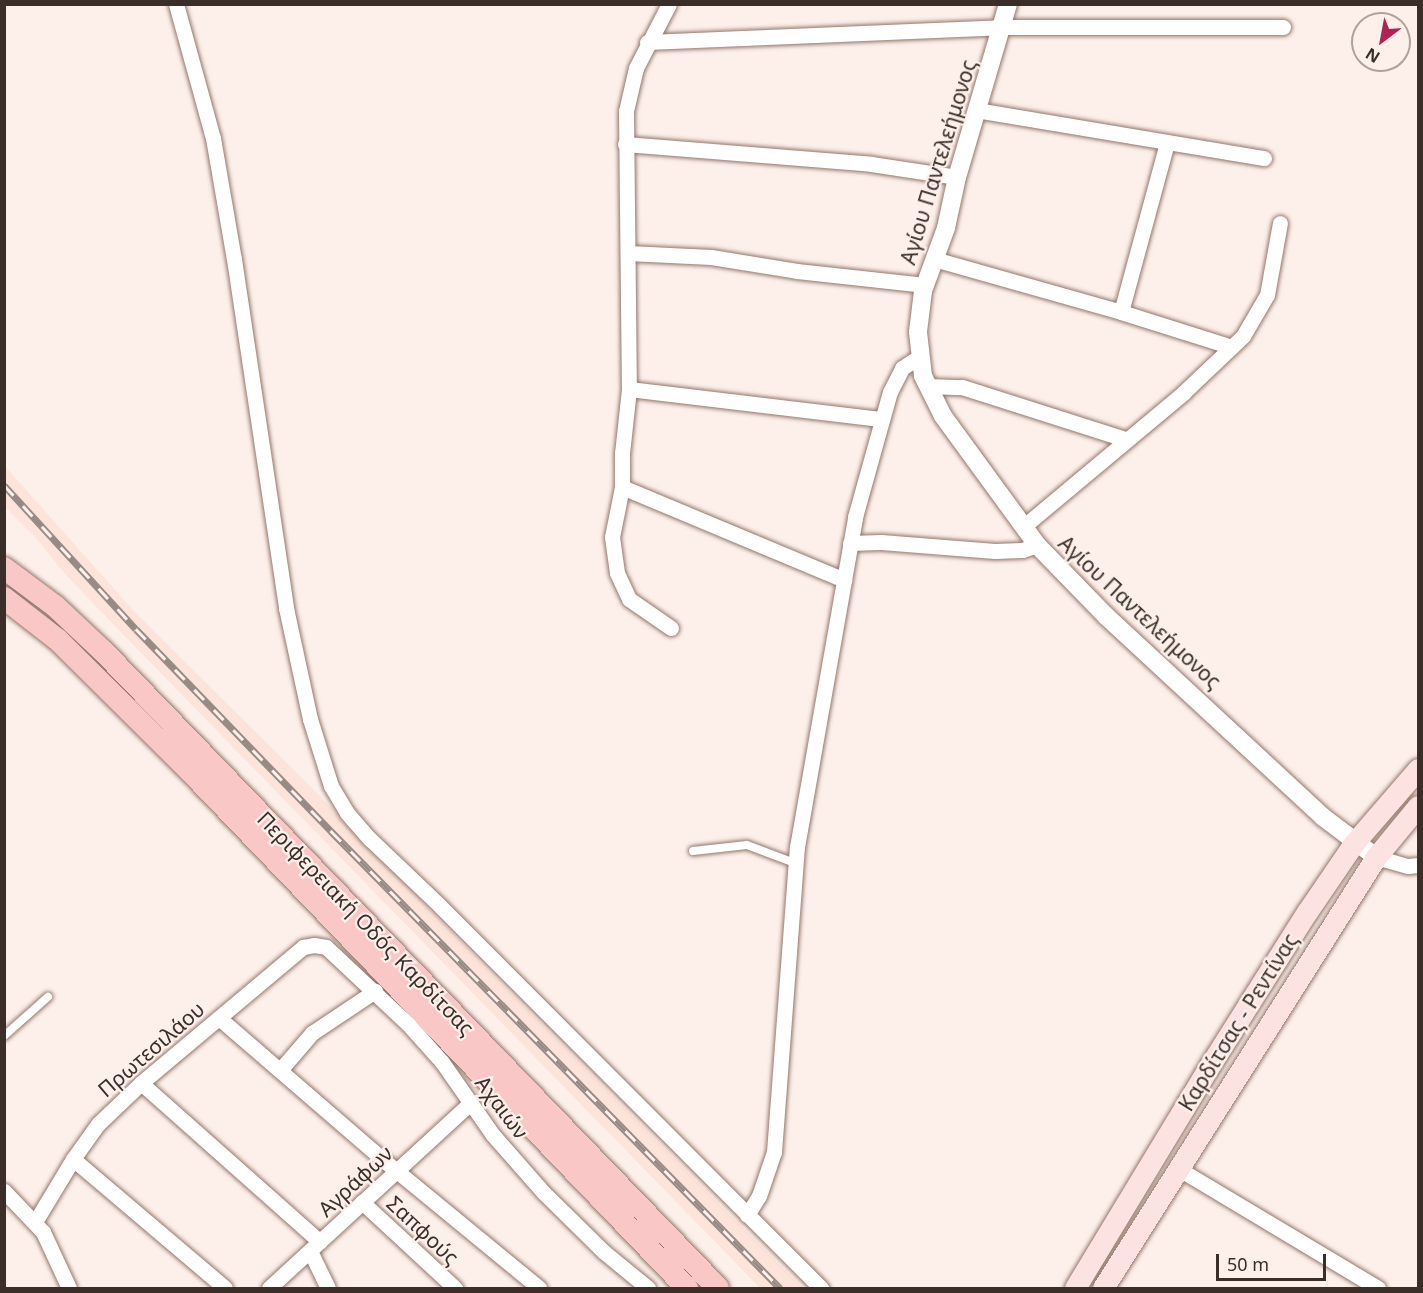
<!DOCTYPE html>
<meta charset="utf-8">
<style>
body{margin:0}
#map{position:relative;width:1423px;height:1293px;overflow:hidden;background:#fdf0eb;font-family:"Noto Sans",sans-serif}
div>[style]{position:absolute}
.built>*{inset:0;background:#fce4da}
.roads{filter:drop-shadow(0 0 2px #93766b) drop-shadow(0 0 2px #93766b)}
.service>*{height:8px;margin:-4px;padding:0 4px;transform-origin:4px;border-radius:4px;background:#fff}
.minor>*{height:15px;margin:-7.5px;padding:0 7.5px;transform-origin:7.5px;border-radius:7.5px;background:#fff}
.tertiary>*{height:18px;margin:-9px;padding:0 9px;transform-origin:9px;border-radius:9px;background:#fff}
.secondary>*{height:21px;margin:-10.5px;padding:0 10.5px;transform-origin:10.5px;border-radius:10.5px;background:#fce3e2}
.primary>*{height:22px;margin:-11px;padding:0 11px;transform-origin:11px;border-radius:11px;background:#f9c7c5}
.rail>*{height:7px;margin-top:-3.5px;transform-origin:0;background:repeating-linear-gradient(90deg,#fdf0eb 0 14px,#988b86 0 28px);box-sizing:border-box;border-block:2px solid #988b86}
span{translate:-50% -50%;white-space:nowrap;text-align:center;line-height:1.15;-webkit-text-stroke:4.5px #fdf0eb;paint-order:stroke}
.street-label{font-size:21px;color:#3b2e29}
.frame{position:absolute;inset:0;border:6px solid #3b2e29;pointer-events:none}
.north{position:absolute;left:1351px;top:12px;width:60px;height:60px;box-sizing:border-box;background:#fdf0eb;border:2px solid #afa29d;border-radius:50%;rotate:212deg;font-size:16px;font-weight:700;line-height:24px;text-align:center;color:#3b2e29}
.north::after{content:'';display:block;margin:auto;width:21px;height:27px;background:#b22355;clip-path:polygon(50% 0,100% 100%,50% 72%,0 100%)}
.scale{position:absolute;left:1216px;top:1254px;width:110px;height:27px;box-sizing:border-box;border:3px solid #3b2e29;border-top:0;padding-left:8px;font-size:18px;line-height:21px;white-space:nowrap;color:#3b2e29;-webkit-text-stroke:4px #fdf0eb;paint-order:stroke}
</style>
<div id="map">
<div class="built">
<i style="clip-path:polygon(4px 465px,133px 610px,363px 839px,478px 960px,803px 1288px,760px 1288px,108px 619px,64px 573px,37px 539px,5px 507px)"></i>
</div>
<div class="roads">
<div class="service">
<i style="left:693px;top:851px;width:54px;rotate:-6.3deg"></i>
<i style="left:747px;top:845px;width:51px;rotate:20.6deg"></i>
<i style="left:4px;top:1036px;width:59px;rotate:-41.6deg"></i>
</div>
<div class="minor">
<i style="left:176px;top:4px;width:139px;rotate:74.6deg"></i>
<i style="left:213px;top:138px;width:123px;rotate:80.2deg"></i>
<i style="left:234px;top:259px;width:353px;rotate:81.5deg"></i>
<i style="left:286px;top:608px;width:114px;rotate:77.8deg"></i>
<i style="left:310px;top:719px;width:70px;rotate:72.6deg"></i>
<i style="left:331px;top:786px;width:31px;rotate:59deg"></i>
<i style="left:347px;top:813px;width:35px;rotate:49deg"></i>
<i style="left:370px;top:839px;width:97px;rotate:43.7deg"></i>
<i style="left:440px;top:906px;width:540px;rotate:45.08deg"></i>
<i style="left:669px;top:4px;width:72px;rotate:117.3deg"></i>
<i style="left:636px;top:68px;width:44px;rotate:103.1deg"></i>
<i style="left:626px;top:111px;width:278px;rotate:89.4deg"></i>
<i style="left:629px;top:389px;width:64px;rotate:96.2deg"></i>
<i style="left:622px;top:453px;width:34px;rotate:90deg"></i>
<i style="left:622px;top:487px;width:51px;rotate:101.3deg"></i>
<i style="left:612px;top:537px;width:36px;rotate:82deg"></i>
<i style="left:617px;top:573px;width:29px;rotate:65deg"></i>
<i style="left:629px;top:599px;width:51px;rotate:34.6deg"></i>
<i style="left:647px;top:42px;width:354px;rotate:-2.4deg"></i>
<i style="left:1001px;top:27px;width:282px"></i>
<i style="left:976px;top:110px;width:292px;rotate:9.5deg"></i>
<i style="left:625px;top:144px;width:247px;rotate:4.6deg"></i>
<i style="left:871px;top:164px;width:87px;rotate:8.6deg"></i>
<i style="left:628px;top:253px;width:83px;rotate:2.8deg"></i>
<i style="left:711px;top:257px;width:87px;rotate:9.2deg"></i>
<i style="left:797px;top:271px;width:129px;rotate:6.2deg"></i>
<i style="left:934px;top:259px;width:194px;rotate:15.8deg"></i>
<i style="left:1121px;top:312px;width:116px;rotate:17.5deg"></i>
<i style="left:1121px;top:312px;width:175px;rotate:-74.8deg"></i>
<i style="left:927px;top:386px;width:35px;rotate:2deg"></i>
<i style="left:962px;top:387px;width:171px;rotate:17.7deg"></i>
<i style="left:629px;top:389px;width:255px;rotate:6.8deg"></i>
<i style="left:622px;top:487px;width:241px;rotate:22.7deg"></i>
<i style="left:1023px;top:527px;width:209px;rotate:-39.9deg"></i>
<i style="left:1183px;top:393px;width:83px;rotate:-43.5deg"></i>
<i style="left:1243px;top:336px;width:48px;rotate:-59.7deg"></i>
<i style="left:1267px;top:295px;width:73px;rotate:-79.8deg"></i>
<i style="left:850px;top:543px;width:31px;rotate:-2deg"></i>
<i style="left:881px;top:542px;width:114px;rotate:4.5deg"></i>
<i style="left:995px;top:551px;width:27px;rotate:-2deg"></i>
<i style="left:1022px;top:550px;width:16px;rotate:-18deg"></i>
<i style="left:1376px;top:857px;width:33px;rotate:16deg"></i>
<i style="left:1408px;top:866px;width:10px;rotate:-6deg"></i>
<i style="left:219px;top:1018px;width:222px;rotate:40.8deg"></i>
<i style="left:387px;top:1163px;width:197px;rotate:39.4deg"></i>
<i style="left:281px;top:1069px;width:48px;rotate:-49.3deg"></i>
<i style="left:312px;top:1033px;width:76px;rotate:-33.7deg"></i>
<i style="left:141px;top:1083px;width:239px;rotate:41.6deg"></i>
<i style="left:73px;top:1159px;width:199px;rotate:40.3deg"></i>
<i style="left:1179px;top:1169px;width:232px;rotate:30.9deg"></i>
<i style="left:4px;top:1191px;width:57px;rotate:46.4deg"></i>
<i style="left:43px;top:1232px;width:62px;rotate:65.1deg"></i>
<i style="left:362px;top:1202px;width:127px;rotate:42.8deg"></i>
<i style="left:747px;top:1215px;width:22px;rotate:-58deg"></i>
<i style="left:759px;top:1196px;width:46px;rotate:-71.2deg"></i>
<i style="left:774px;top:1152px;width:306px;rotate:-85.7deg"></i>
<i style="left:797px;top:847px;width:335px;rotate:-80deg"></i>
<i style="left:855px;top:517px;width:130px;rotate:-74.4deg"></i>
<i style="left:890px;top:392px;width:27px;rotate:-63deg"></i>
<i style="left:902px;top:368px;width:20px;rotate:-33deg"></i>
<i style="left:35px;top:1222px;width:74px;rotate:-58.9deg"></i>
<i style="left:73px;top:1159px;width:43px;rotate:-54.5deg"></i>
<i style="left:98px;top:1124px;width:59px;rotate:-43.6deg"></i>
<i style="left:141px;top:1083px;width:212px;rotate:-40deg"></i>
<i style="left:303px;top:947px;width:11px;rotate:-10deg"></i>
<i style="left:314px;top:945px;width:12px;rotate:9deg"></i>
<i style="left:326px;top:947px;width:112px;rotate:43.2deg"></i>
<i style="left:408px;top:1024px;width:51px;rotate:48.2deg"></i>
<i style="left:442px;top:1062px;width:89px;rotate:55.1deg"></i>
<i style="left:493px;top:1135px;width:76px;rotate:48.7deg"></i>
<i style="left:543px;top:1192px;width:86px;rotate:44.5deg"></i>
<i style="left:604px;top:1252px;width:57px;rotate:39.3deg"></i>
<i style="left:310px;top:1251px;width:41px;rotate:64.1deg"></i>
<i style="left:269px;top:1288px;width:273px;rotate:-42.6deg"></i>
</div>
<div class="tertiary">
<i style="left:1008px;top:4px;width:180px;rotate:106.4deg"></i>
<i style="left:957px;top:177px;width:52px;rotate:102.2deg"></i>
<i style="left:946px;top:228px;width:67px;rotate:110.1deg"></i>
<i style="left:923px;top:291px;width:41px;rotate:97deg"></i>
<i style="left:918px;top:332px;width:44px;rotate:83.5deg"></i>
<i style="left:923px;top:376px;width:45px;rotate:63.4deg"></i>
<i style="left:943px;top:416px;width:160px;rotate:53.9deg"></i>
<i style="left:1037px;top:545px;width:99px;rotate:45.8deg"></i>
<i style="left:1106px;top:616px;width:296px;rotate:42.8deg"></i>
<i style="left:1323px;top:817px;width:66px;rotate:37deg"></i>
</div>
<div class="secondary">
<i style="left:1075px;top:1288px;width:264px;rotate:-58.8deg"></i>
<i style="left:1212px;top:1062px;width:178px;rotate:-57.7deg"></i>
<i style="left:1307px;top:912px;width:83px;rotate:-55.7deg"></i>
<i style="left:1354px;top:843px;width:98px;rotate:-49.1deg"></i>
<i style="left:1103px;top:1288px;width:510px;rotate:-57.65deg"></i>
<i style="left:1376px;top:857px;width:66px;rotate:-50.5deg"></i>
</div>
<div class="primary">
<i style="left:4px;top:568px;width:64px;rotate:36.7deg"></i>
<i style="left:55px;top:606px;width:66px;rotate:43.2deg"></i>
<i style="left:103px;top:651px;width:885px;rotate:46.01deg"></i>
<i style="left:4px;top:598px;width:68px;rotate:37.9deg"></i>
<i style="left:58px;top:640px;width:186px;rotate:44.8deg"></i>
<i style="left:190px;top:771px;width:717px;rotate:46.13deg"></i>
</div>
</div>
<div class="rail">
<i style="left:4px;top:485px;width:195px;rotate:47.5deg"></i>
<i style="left:136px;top:629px;width:281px;rotate:46deg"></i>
<i style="left:331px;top:831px;width:641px;rotate:45.51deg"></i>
</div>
<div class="street-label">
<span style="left:938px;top:162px;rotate:-73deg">Αγίου Παντελεήμονος</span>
<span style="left:1140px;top:612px;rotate:43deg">Αγίου Παντελεήμονος</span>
<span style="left:366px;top:923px;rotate:46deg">Περιφερειακή Οδός Καρδίτσας</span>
<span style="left:1238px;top:1022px;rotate:-58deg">Καρδίτσας - Ρεντίνας</span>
<span style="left:151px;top:1049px;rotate:-41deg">Πρωτεσιλάου</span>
<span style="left:502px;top:1107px;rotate:53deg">Αχαιών</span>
<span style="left:355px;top:1181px;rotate:-43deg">Αγράφων</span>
<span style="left:423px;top:1230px;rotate:43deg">Σαπφούς</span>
</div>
<div class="frame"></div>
<div class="north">N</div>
<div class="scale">50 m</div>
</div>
